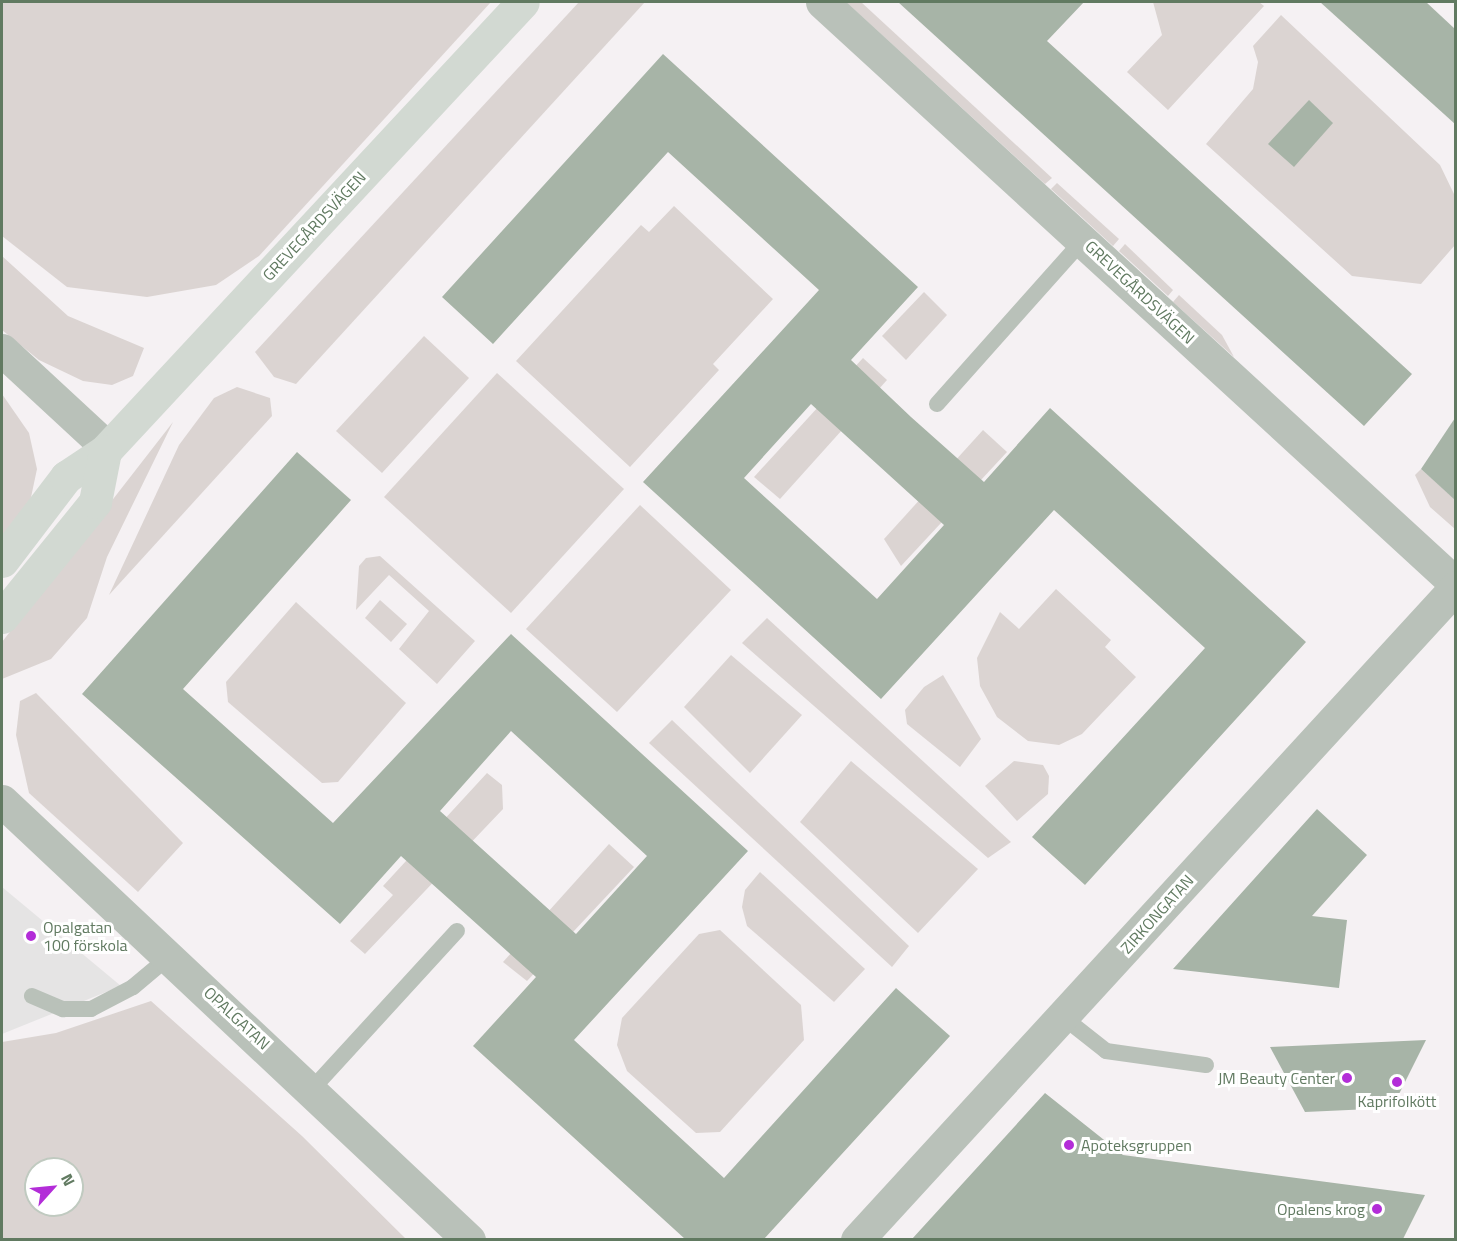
<!DOCTYPE html>
<meta charset="utf-8">
<style>
body{margin:0}
#map{position:relative;width:1457px;height:1241px;overflow:hidden;background:#f5f1f3;font-family:"Titillium Web",sans-serif}
div>[style]{position:absolute}
.built>*{inset:0;background:#e5e4e4}
.green>*{inset:0;background:#dbd4d2}
.building>*{inset:0;background:#a7b4a7}
.lane>*{height:16px;margin:-8px;padding:0 8px;transform-origin:8px;border-radius:8px;background:#b9c1b9}
.street>*{height:33px;margin:-16.5px;padding:0 16.5px;transform-origin:16.5px;border-radius:16.5px;background:#b9c1b9}
.secondary>*{height:33px;margin:-16.5px;padding:0 16.5px;transform-origin:16.5px;border-radius:16.5px;background:#d2d9d2}
.dots>*{width:16px;height:16px;translate:-50% -50%;box-sizing:border-box;border:3px solid #fff;border-radius:50%}
span{translate:-50% -50%;white-space:nowrap;text-align:center;line-height:1.15;-webkit-text-stroke:6px #fff;paint-order:stroke}
.street-label{font-size:16px;color:#617a61}
.poi-label{font-size:16px;color:#617a61}
.left{translate:0 -50%;text-align:left}
.right{translate:-100% -50%;text-align:right}
.frame{position:absolute;inset:0;border:3px solid #617a61;pointer-events:none}
.north{position:absolute;left:24px;top:1157px;width:60px;height:60px;box-sizing:border-box;background:#fff;border:2px solid #c0cac0;border-radius:50%;rotate:63deg;font-size:16px;font-weight:700;line-height:24px;text-align:center;color:#617a61}
.north::after{content:'';display:block;margin:auto;width:21px;height:27px;background:#b32dd8;clip-path:polygon(50% 0,100% 100%,50% 72%,0 100%)}
</style>
<div id="map">
<div class="built">
<i style="clip-path:polygon(2px 887px,121px 986px,2px 1034px)"></i>
</div>
<div class="green">
<i style="clip-path:polygon(2px 2px,491px 2px,259px 256px,216px 285px,147px 297px,67px 287px,2px 236px)"></i>
<i style="clip-path:polygon(579px 2px,645px 2px,296px 384px,274px 377px,255px 352px)"></i>
<i style="clip-path:polygon(846px 2px,861px 2px,1052px 178px,1045px 184px)"></i>
<i style="clip-path:polygon(1153px 2px,1259px 2px,1264px 6px,1168px 110px,1127px 72px,1162px 35px)"></i>
<i style="clip-path:polygon(1281px 15px,1440px 165px,1454px 194px,1455px 245px,1421px 284px,1352px 276px,1206px 144px,1253px 89px,1258px 62px,1253px 46px)"></i>
<i style="clip-path:polygon(1057px 183px,1119px 239px,1113px 246px,1051px 189px)"></i>
<i style="clip-path:polygon(674px 206px,773px 299px,713px 364px,719px 370px,630px 467px,516px 361px,641px 225px,649px 232px)"></i>
<i style="clip-path:polygon(1125px 244px,1173px 290px,1168px 296px,1119px 251px)"></i>
<i style="clip-path:polygon(2px 256px,68px 316px,144px 348px,133px 376px,112px 385px,83px 381px,39px 360px,2px 330px)"></i>
<i style="clip-path:polygon(924px 292px,947px 315px,906px 360px,882px 336px)"></i>
<i style="clip-path:polygon(1179px 295px,1222px 335px,1234px 357px,1173px 302px)"></i>
<i style="clip-path:polygon(424px 336px,469px 378px,382px 473px,336px 431px)"></i>
<i style="clip-path:polygon(863px 358px,887px 380px,780px 499px,754px 477px)"></i>
<i style="clip-path:polygon(497px 373px,624px 489px,511px 613px,384px 497px)"></i>
<i style="clip-path:polygon(237px 387px,270px 398px,272px 416px,109px 595px,179px 445px,214px 398px)"></i>
<i style="clip-path:polygon(2px 394px,29px 433px,37px 469px,30px 502px,2px 537px)"></i>
<i style="clip-path:polygon(173px 422px,107px 557px,87px 618px,51px 659px,2px 679px,2px 642px)"></i>
<i style="clip-path:polygon(983px 430px,1007px 452px,901px 566px,884px 539px)"></i>
<i style="clip-path:polygon(1421px 469px,1450px 495px,1455px 487px,1455px 529px,1430px 507px,1415px 475px)"></i>
<i style="clip-path:polygon(640px 505px,731px 590px,617px 712px,526px 629px)"></i>
<i style="clip-path:polygon(380px 556px,475px 641px,437px 684px,399px 649px,429px 611px,389px 575px,356px 610px,359px 566px,366px 558px)"></i>
<i style="clip-path:polygon(1056px 589px,1111px 640px,1105px 647px,1136px 677px,1082px 734px,1059px 745px,1028px 741px,997px 717px,980px 686px,977px 658px,1000px 612px,1019px 629px)"></i>
<i style="clip-path:polygon(380px 600px,407px 624px,391px 642px,365px 618px)"></i>
<i style="clip-path:polygon(296px 602px,406px 703px,338px 782px,322px 783px,228px 702px,226px 682px)"></i>
<i style="clip-path:polygon(767px 618px,1011px 842px,988px 858px,742px 643px)"></i>
<i style="clip-path:polygon(731px 655px,802px 715px,750px 773px,684px 707px)"></i>
<i style="clip-path:polygon(943px 675px,981px 739px,960px 767px,907px 724px,905px 710px,924px 687px)"></i>
<i style="clip-path:polygon(36px 693px,183px 843px,138px 892px,29px 793px,16px 735px,20px 701px)"></i>
<i style="clip-path:polygon(672px 720px,909px 946px,892px 967px,649px 743px)"></i>
<i style="clip-path:polygon(851px 761px,978px 869px,918px 933px,800px 822px)"></i>
<i style="clip-path:polygon(1014px 761px,1043px 765px,1049px 776px,1048px 794px,1017px 821px,985px 786px)"></i>
<i style="clip-path:polygon(487px 773px,502px 785px,503px 809px,365px 954px,350px 941px,393px 895px,383px 886px)"></i>
<i style="clip-path:polygon(609px 844px,634px 867px,527px 981px,503px 962px)"></i>
<i style="clip-path:polygon(760px 872px,865px 969px,834px 1002px,747px 926px,742px 907px,745px 890px)"></i>
<i style="clip-path:polygon(720px 930px,801px 1005px,804px 1040px,720px 1132px,696px 1133px,627px 1071px,617px 1045px,622px 1018px,699px 934px)"></i>
<i style="clip-path:polygon(evenodd,151px 1001px,302px 1136px,406px 1239px,2px 1239px,2px 1042px,56px 1033px,151px 1001px,36px 1169px,72px 1169px,72px 1205px,36px 1205px,36px 1169px)"></i>
</div>
<div class="building">
<i style="clip-path:polygon(898px 2px,1084px 2px,1047px 41px,1412px 374px,1364px 426px)"></i>
<i style="clip-path:polygon(1320px 2px,1426px 2px,1455px 29px,1455px 124px)"></i>
<i style="clip-path:polygon(evenodd,663px 54px,918px 287px,851px 360px,911px 417px,984px 482px,1050px 408px,1306px 642px,1085px 885px,1032px 837px,1205px 648px,1054px 510px,881px 699px,643px 482px,819px 290px,668px 152px,493px 344px,442px 297px,663px 54px,811px 404px,944px 525px,877px 599px,744px 478px,811px 404px)"></i>
<i style="clip-path:polygon(1309px 100px,1333px 123px,1294px 167px,1268px 144px)"></i>
<i style="clip-path:polygon(1455px 418px,1455px 500px,1421px 469px)"></i>
<i style="clip-path:polygon(evenodd,297px 452px,351px 500px,183px 689px,333px 823px,511px 634px,748px 851px,574px 1040px,724px 1178px,896px 988px,950px 1036px,764px 1239px,685px 1239px,473px 1046px,536px 977px,401px 856px,340px 924px,82px 694px,297px 452px,511px 731px,647px 856px,576px 934px,440px 811px,511px 731px)"></i>
<i style="clip-path:polygon(1317px 809px,1367px 855px,1312px 916px,1347px 920px,1339px 988px,1173px 969px)"></i>
<i style="clip-path:polygon(1426px 1040px,1392px 1108px,1305px 1112px,1270px 1047px)"></i>
<i style="clip-path:polygon(1045px 1093px,1123px 1155px,1425px 1195px,1403px 1239px,912px 1239px)"></i>
</div>
<div class="lane">
<i style="left:937px;top:404px;width:221px;rotate:-48.3deg"></i>
<i style="left:32px;top:996px;width:34px;rotate:23deg"></i>
<i style="left:63px;top:1009px;width:28px"></i>
<i style="left:91px;top:1009px;width:47px;rotate:-27.6deg"></i>
<i style="left:133px;top:987px;width:48px;rotate:-40deg"></i>
<i style="left:1063px;top:1017px;width:55px;rotate:38.3deg"></i>
<i style="left:1106px;top:1051px;width:101px;rotate:8deg"></i>
<i style="left:313px;top:1088px;width:213px;rotate:-47.5deg"></i>
</div>
<div class="street">
<i style="left:822px;top:2px;width:861px;rotate:42.55deg"></i>
<i style="left:2px;top:350px;width:144px;rotate:42.8deg"></i>
<i style="left:2px;top:801px;width:641px;rotate:43.23deg"></i>
<i style="left:857px;top:1240px;width:886px;rotate:-47.47deg"></i>
</div>
<div class="secondary">
<i style="left:2px;top:561px;width:106px;rotate:-52.7deg"></i>
<i style="left:66px;top:477px;width:47px;rotate:-33.7deg"></i>
<i style="left:105px;top:451px;width:613px;rotate:-47.05deg"></i>
<i style="left:2px;top:617px;width:148px;rotate:-51deg"></i>
<i style="left:95px;top:502px;width:52px;rotate:-78.9deg"></i>
</div>
<div class="dots">
<i style="left:31px;top:936px;background:#b32dd8"></i>
<i style="left:1347px;top:1078px;background:#b32dd8"></i>
<i style="left:1397px;top:1082px;background:#b32dd8"></i>
<i style="left:1069px;top:1145px;background:#b32dd8"></i>
<i style="left:1377px;top:1209px;background:#b32dd8"></i>
</div>
<div class="street-label">
<span style="left:314px;top:226px;rotate:-47deg">GREVEGÅRDSVÄGEN</span>
<span style="left:1140px;top:292px;rotate:43deg">GREVEGÅRDSVÄGEN</span>
<span style="left:1157px;top:914px;rotate:-48deg">ZIRKONGATAN</span>
<span style="left:237px;top:1018px;rotate:43deg">OPALGATAN</span>
</div>
<div class="poi-label">
<span class="left" style="left:43px;top:936px">Opalgatan<br>100 förskola</span>
<span class="right" style="left:1335px;top:1078px">JM Beauty Center</span>
<span style="left:1397px;top:1101px">Kaprifolkött</span>
<span class="left" style="left:1081px;top:1145px">Apoteksgruppen</span>
<span class="right" style="left:1365px;top:1209px">Opalens krog</span>
</div>
<div class="frame"></div>
<div class="north">N</div>
</div>
